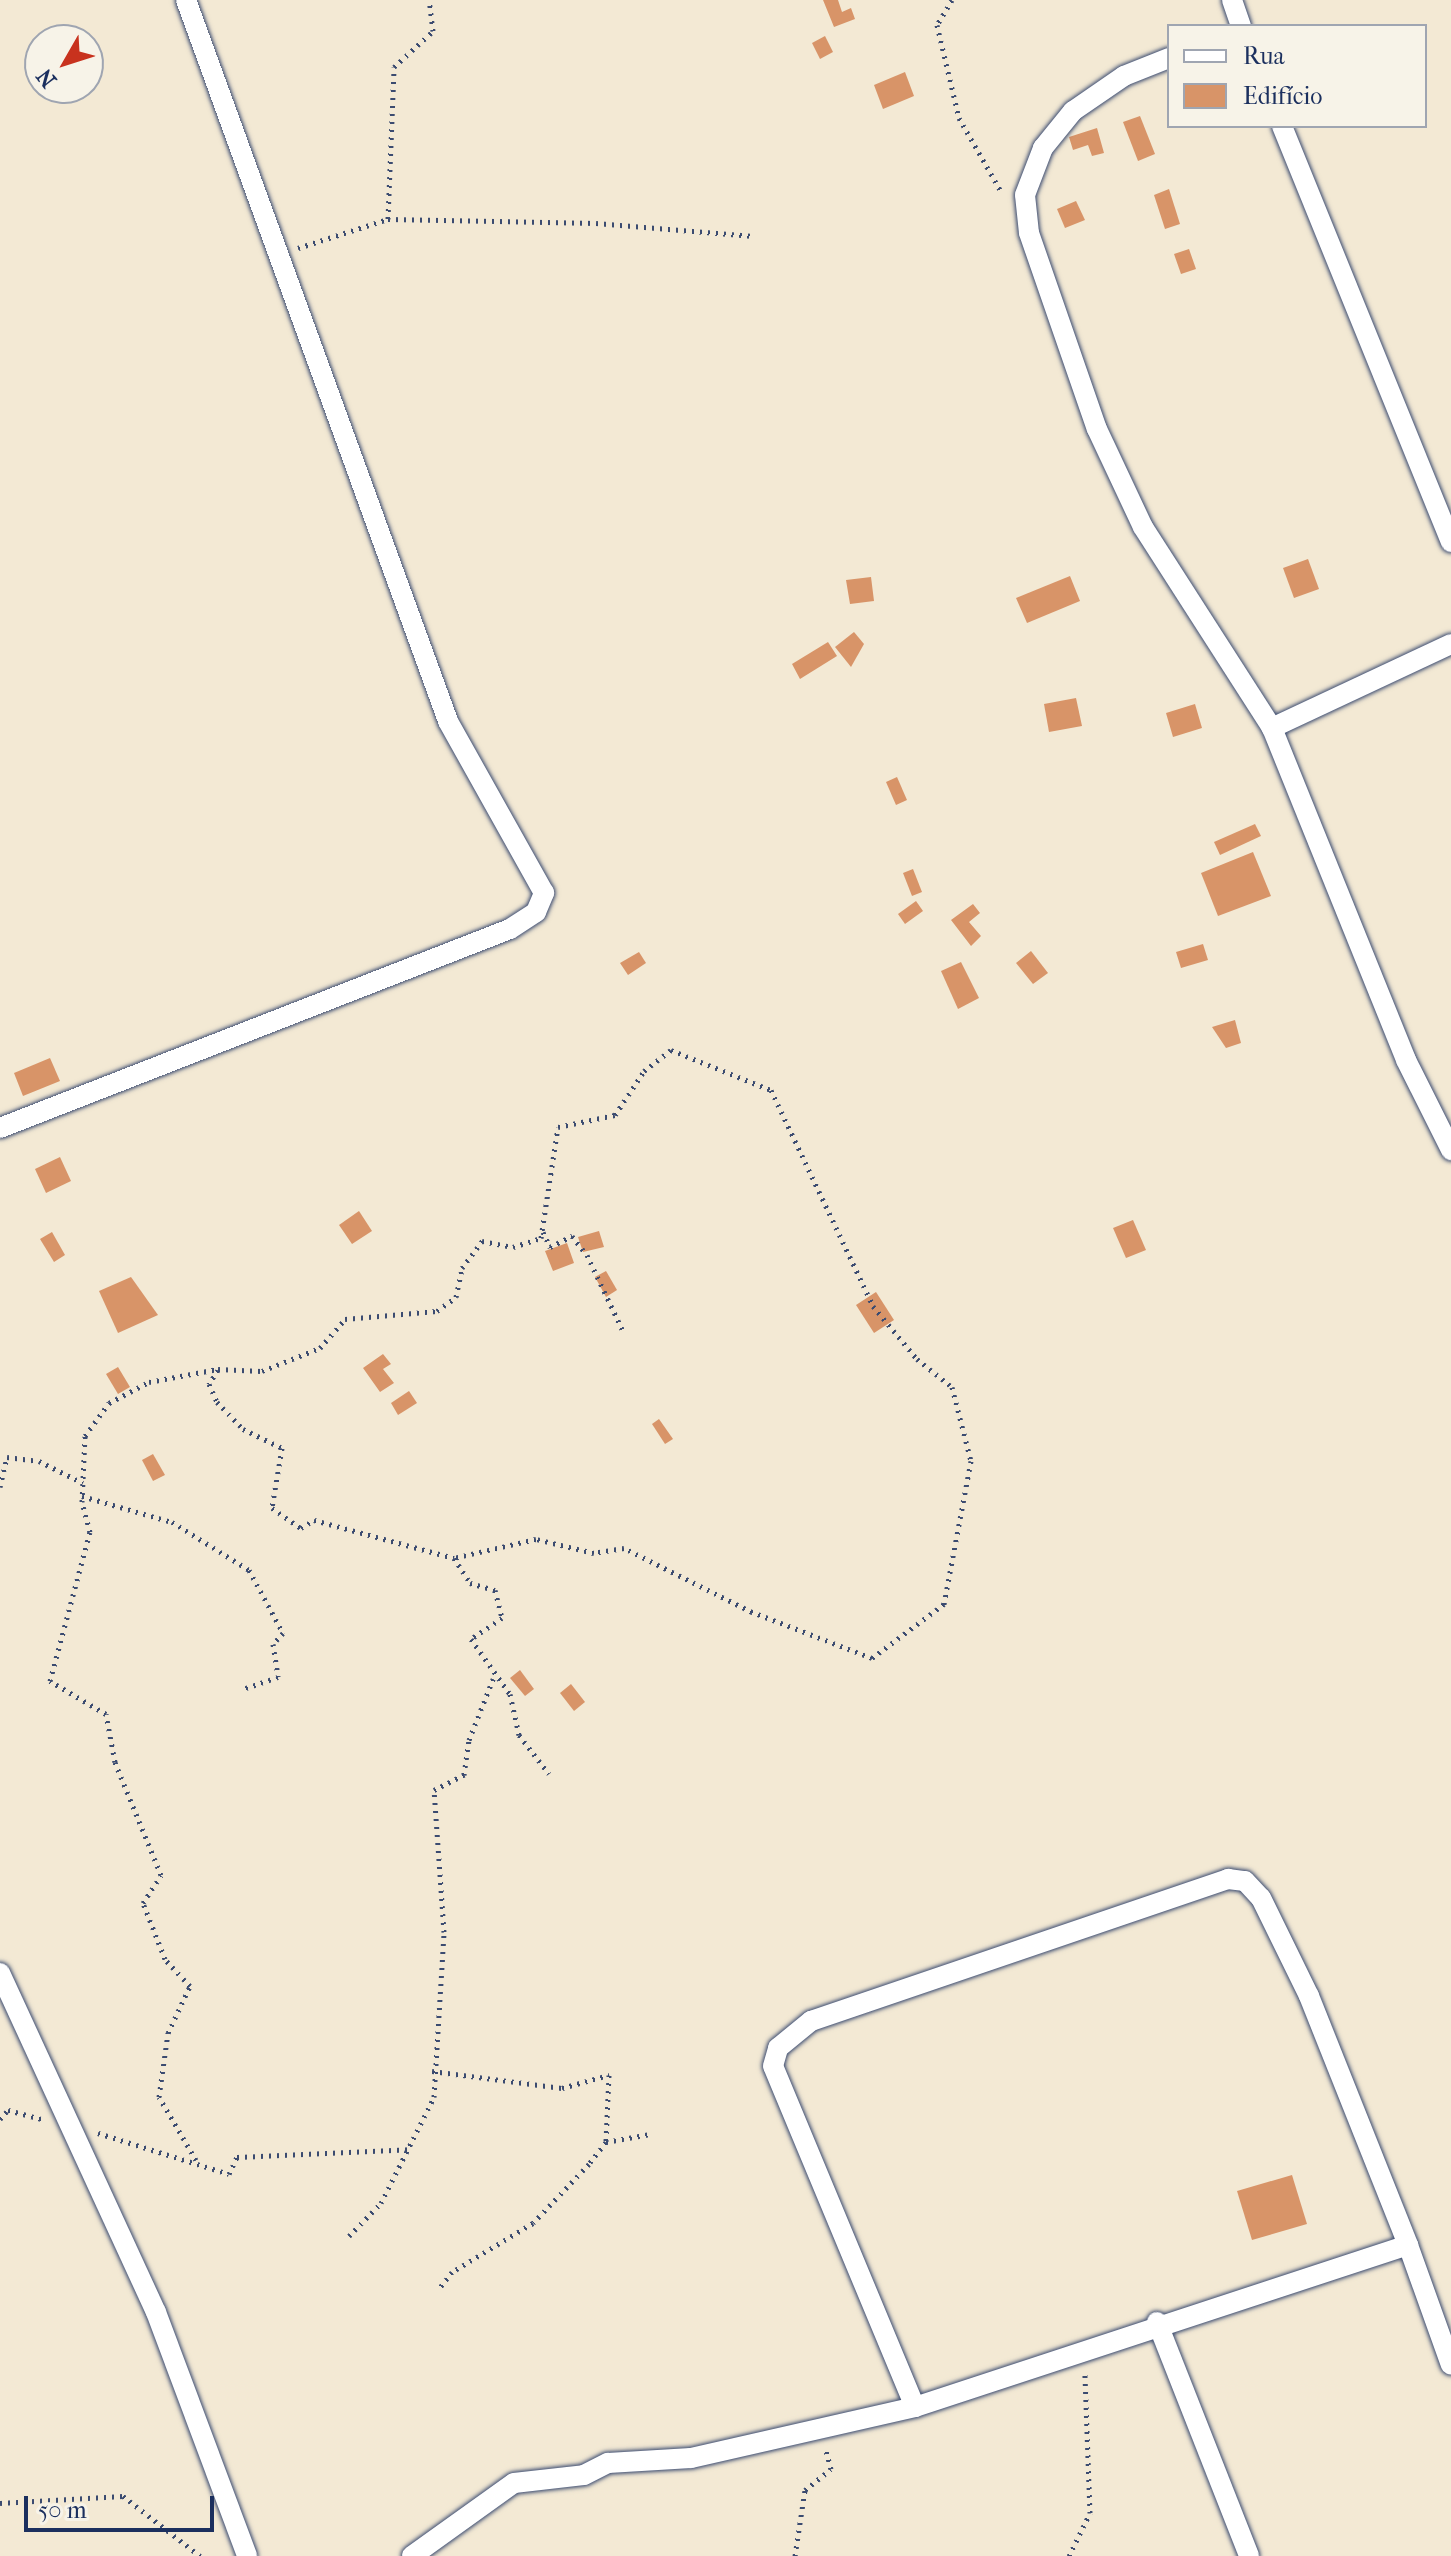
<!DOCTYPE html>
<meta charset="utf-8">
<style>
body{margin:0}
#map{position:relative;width:1451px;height:2556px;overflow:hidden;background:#f3e9d4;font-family:"IM FELL French Canon",serif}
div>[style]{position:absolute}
.building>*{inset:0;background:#d89468}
.path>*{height:5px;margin-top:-2.5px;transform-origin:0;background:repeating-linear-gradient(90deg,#3b4b70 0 2px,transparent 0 8px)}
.roads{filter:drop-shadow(0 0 2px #3b4b70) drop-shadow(0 0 2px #3b4b70)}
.minor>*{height:20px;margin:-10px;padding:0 10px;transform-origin:10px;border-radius:10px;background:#fff}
span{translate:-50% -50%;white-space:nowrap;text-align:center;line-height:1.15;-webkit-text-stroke:6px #f7f3e8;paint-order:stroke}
.legend{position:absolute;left:1167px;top:24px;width:260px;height:104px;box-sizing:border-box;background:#f7f3e8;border:2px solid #9fa5b1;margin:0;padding:10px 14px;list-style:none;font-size:24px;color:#1b2f5e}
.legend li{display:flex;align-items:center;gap:16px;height:40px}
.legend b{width:40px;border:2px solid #9fa5b1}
.north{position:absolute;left:24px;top:24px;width:80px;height:80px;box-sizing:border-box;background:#f7f3e8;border:2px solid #9fa5b1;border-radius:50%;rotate:231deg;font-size:22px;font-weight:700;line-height:32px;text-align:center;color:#1b2f5e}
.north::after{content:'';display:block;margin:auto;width:28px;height:36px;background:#c8321e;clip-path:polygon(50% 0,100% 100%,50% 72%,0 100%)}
.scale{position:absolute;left:24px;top:2496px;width:190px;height:36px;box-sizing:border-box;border:4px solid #1b2f5e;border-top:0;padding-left:10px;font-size:24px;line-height:28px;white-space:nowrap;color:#1b2f5e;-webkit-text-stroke:6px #f7f3e8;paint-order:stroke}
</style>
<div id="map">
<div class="building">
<i style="clip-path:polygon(823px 0,838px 0,842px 12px,851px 8px,855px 19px,834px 27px)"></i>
<i style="clip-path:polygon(825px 36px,833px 52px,820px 59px,812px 43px)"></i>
<i style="clip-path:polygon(905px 72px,914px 96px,883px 109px,874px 85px)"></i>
<i style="clip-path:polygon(1140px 116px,1155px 154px,1138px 161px,1123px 122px)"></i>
<i style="clip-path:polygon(1097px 128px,1104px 153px,1092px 156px,1088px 145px,1073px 150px,1069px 137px)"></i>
<i style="clip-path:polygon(1169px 189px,1180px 224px,1165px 229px,1154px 195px)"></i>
<i style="clip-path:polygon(1076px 201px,1085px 220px,1065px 228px,1057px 209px)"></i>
<i style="clip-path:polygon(1189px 249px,1196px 269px,1181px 274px,1174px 254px)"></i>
<i style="clip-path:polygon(1308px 559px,1319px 589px,1294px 598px,1283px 568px)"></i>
<i style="clip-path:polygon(1070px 576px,1080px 601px,1027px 623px,1016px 598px)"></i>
<i style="clip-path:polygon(871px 577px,874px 601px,850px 604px,846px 580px)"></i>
<i style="clip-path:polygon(854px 632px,864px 644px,851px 667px,835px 647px)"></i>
<i style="clip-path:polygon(828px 642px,837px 656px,800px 679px,792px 664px)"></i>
<i style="clip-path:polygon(1076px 698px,1082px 726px,1049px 732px,1044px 704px)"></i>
<i style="clip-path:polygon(1195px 704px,1202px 728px,1173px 737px,1166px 713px)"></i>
<i style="clip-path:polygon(897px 777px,907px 800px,896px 805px,886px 782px)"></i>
<i style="clip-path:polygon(1255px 824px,1261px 836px,1220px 855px,1214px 842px)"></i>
<i style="clip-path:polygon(1253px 852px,1271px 896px,1218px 916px,1201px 873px)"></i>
<i style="clip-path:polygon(913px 869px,922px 892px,912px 896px,903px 873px)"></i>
<i style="clip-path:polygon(916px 901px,923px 911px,905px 924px,898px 914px)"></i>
<i style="clip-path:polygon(973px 904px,980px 913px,969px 922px,981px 936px,971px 946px,951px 920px)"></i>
<i style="clip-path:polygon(1203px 944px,1208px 960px,1181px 968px,1176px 952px)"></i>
<i style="clip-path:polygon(1031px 951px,1048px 973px,1033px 984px,1016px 963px)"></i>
<i style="clip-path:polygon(639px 952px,646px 963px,628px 975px,620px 963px)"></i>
<i style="clip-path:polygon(961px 962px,979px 998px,958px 1009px,941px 971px)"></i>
<i style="clip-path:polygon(1235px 1020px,1241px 1043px,1226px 1048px,1212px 1027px)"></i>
<i style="clip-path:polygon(50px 1058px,60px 1081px,23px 1096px,14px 1073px)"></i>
<i style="clip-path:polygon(60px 1157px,71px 1181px,46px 1193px,35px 1169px)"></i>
<i style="clip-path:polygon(359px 1211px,372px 1231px,352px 1244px,339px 1225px)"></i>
<i style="clip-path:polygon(1133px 1220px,1146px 1250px,1126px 1258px,1113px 1228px)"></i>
<i style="clip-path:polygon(599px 1231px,604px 1247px,583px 1252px,578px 1237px)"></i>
<i style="clip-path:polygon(52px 1232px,65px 1255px,54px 1262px,40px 1239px)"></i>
<i style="clip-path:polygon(567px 1243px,574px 1263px,553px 1271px,545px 1251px)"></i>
<i style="clip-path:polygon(606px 1271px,617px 1290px,606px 1297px,595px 1277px)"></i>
<i style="clip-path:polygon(131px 1277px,158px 1315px,118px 1333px,99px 1291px)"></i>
<i style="clip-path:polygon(876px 1292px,894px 1320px,874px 1333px,856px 1305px)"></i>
<i style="clip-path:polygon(383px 1354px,391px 1364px,383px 1369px,394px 1383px,380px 1392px,363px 1368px)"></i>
<i style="clip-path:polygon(118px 1367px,130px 1387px,118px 1394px,106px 1374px)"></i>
<i style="clip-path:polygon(409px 1391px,417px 1403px,398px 1415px,391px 1403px)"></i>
<i style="clip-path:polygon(659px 1419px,673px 1439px,665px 1444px,652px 1424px)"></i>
<i style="clip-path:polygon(153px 1454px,165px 1475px,153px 1481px,142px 1460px)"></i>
<i style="clip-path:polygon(520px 1670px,534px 1689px,525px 1696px,510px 1678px)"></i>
<i style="clip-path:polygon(571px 1684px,585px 1702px,574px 1711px,560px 1693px)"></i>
<i style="clip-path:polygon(1292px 2175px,1307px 2224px,1252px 2240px,1237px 2191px)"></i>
</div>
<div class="path">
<i style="left:952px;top:0;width:29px;rotate:121deg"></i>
<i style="left:937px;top:25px;width:96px;rotate:76.7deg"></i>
<i style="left:959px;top:118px;width:86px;rotate:60.2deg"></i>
<i style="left:388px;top:219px;width:208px;rotate:1.1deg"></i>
<i style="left:596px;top:223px;width:158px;rotate:4.7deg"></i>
<i style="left:298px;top:248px;width:95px;rotate:-17.9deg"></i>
<i style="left:388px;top:219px;width:152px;rotate:-87.7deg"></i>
<i style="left:394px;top:67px;width:53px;rotate:-42.7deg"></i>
<i style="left:433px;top:31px;width:31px;rotate:-97deg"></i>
<i style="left:543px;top:1232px;width:17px;rotate:65deg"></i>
<i style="left:550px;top:1247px;width:25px;rotate:-27deg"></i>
<i style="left:572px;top:1236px;width:24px;rotate:52deg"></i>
<i style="left:587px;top:1255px;width:84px;rotate:64.7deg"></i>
<i style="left:218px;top:1370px;width:17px;rotate:123deg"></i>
<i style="left:209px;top:1384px;width:20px;rotate:66deg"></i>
<i style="left:217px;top:1402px;width:37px;rotate:46deg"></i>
<i style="left:243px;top:1429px;width:43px;rotate:26deg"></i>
<i style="left:282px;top:1448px;width:61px;rotate:99.5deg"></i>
<i style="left:272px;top:1508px;width:35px;rotate:35deg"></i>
<i style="left:301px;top:1528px;width:15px;rotate:-32deg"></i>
<i style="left:314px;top:1520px;width:145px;rotate:15.2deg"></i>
<i style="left:454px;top:1558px;width:30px;rotate:57deg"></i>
<i style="left:470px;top:1583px;width:26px;rotate:16deg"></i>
<i style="left:495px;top:1590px;width:29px;rotate:76deg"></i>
<i style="left:502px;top:1618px;width:37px;rotate:146deg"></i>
<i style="left:471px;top:1639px;width:67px;rotate:54.7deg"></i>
<i style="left:510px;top:1694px;width:42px;rotate:77.6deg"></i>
<i style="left:519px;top:1735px;width:49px;rotate:52.4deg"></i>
<i style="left:0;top:1487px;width:31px;rotate:-77deg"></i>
<i style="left:7px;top:1457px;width:32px;rotate:7deg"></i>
<i style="left:39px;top:1461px;width:49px;rotate:26.6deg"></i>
<i style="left:82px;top:1496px;width:94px;rotate:16.1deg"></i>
<i style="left:172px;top:1522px;width:91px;rotate:31.9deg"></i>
<i style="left:249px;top:1570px;width:72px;rotate:61.6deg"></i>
<i style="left:283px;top:1633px;width:15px;rotate:132deg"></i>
<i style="left:273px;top:1644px;width:33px;rotate:81deg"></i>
<i style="left:278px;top:1677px;width:36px;rotate:161deg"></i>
<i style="left:432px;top:2071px;width:131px;rotate:7.5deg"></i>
<i style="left:562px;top:2088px;width:49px;rotate:-15.5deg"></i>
<i style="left:609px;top:2075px;width:67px;rotate:92.6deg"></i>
<i style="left:606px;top:2142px;width:28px;rotate:128deg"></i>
<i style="left:589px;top:2164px;width:81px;rotate:133.5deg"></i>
<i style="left:533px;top:2223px;width:95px;rotate:148.8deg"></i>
<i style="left:452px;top:2272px;width:23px;rotate:128deg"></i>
<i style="left:0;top:2119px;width:12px;rotate:-48deg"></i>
<i style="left:8px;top:2110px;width:39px;rotate:15deg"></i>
<i style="left:98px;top:2133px;width:137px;rotate:17.4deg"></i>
<i style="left:229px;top:2174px;width:19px;rotate:-65deg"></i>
<i style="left:237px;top:2157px;width:173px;rotate:-2.6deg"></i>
<i style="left:606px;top:2142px;width:45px;rotate:-10.3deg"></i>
<i style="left:196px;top:2160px;width:73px;rotate:-120.4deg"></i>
<i style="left:159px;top:2097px;width:65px;rotate:-82deg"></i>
<i style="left:168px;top:2033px;width:52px;rotate:-64.9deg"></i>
<i style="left:190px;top:1986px;width:37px;rotate:-133deg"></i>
<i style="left:165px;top:1959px;width:60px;rotate:-111.4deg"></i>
<i style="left:143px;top:1903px;width:33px;rotate:-57deg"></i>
<i style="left:161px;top:1875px;width:122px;rotate:-112.2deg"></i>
<i style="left:115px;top:1762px;width:49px;rotate:-100.6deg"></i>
<i style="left:106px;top:1714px;width:65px;rotate:-149.5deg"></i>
<i style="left:50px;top:1681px;width:154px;rotate:-75deg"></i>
<i style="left:90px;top:1532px;width:31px;rotate:-105deg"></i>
<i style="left:82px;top:1502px;width:66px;rotate:-87.4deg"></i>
<i style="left:85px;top:1436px;width:41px;rotate:-54deg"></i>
<i style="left:109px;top:1403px;width:45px;rotate:-27.7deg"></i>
<i style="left:149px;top:1382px;width:70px;rotate:-10.7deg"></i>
<i style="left:218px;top:1369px;width:44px;rotate:2.6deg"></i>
<i style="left:262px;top:1371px;width:62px;rotate:-21.6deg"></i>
<i style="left:320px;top:1348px;width:38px;rotate:-49deg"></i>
<i style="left:345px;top:1319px;width:92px;rotate:-5deg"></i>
<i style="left:437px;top:1311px;width:24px;rotate:-36deg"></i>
<i style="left:456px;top:1297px;width:30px;rotate:-78deg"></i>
<i style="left:462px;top:1268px;width:34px;rotate:-53deg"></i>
<i style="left:482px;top:1241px;width:32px;rotate:11deg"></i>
<i style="left:513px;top:1247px;width:29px;rotate:-18deg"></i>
<i style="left:541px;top:1238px;width:112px;rotate:-81.3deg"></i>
<i style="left:558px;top:1127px;width:58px;rotate:-11.9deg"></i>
<i style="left:615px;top:1115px;width:53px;rotate:-56.6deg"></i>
<i style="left:644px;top:1071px;width:34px;rotate:-38deg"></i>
<i style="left:671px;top:1050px;width:108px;rotate:21.8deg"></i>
<i style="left:771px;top:1090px;width:239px;rotate:64.7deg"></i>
<i style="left:873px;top:1306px;width:69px;rotate:50.3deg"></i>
<i style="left:917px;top:1359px;width:45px;rotate:38.7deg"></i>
<i style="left:952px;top:1387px;width:76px;rotate:75.6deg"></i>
<i style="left:971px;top:1461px;width:146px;rotate:100.7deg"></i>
<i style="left:944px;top:1604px;width:90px;rotate:143.1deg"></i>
<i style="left:872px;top:1658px;width:129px;rotate:-159deg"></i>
<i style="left:752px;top:1612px;width:143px;rotate:-153.4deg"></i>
<i style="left:624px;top:1548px;width:30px;rotate:171deg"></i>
<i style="left:594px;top:1553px;width:60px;rotate:-166.4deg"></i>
<i style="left:536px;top:1539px;width:84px;rotate:167deg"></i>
<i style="left:349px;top:2236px;width:46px;rotate:-45.9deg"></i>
<i style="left:381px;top:2203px;width:119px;rotate:-63.4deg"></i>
<i style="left:434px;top:2097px;width:165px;rotate:-86.5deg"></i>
<i style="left:444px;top:1932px;width:142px;rotate:-94deg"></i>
<i style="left:434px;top:1790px;width:34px;rotate:-27deg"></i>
<i style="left:464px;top:1775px;width:35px;rotate:-82deg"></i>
<i style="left:469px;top:1740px;width:66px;rotate:-68.5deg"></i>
<i style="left:0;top:2503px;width:123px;rotate:-3.3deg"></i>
<i style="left:123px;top:2496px;width:98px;rotate:37.9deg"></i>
<i style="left:795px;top:2556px;width:67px;rotate:-81.4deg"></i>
<i style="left:805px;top:2490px;width:33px;rotate:-39deg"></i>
<i style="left:831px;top:2469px;width:23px;rotate:-105deg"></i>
<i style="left:1069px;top:2556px;width:48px;rotate:-64deg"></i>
<i style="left:1090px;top:2513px;width:139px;rotate:-92.1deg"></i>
</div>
<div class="roads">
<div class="minor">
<i style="left:1232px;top:0;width:28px;rotate:71deg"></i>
<i style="left:1169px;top:58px;width:48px;rotate:158.2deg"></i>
<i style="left:1124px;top:76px;width:62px;rotate:145.5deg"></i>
<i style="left:1073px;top:111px;width:48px;rotate:129deg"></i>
<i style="left:1043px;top:148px;width:50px;rotate:111deg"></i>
<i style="left:1025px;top:195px;width:38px;rotate:84deg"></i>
<i style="left:1029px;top:233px;width:207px;rotate:70.9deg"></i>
<i style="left:1097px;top:429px;width:108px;rotate:64.9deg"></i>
<i style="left:1143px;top:527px;width:239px;rotate:57.3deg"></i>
<i style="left:1282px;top:126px;width:449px;rotate:67.9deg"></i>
<i style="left:1451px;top:644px;width:198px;rotate:154.9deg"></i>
<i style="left:1272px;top:728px;width:358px;rotate:68deg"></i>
<i style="left:1406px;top:1060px;width:101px;rotate:63.4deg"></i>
<i style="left:0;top:1128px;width:547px;rotate:-21.32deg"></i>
<i style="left:510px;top:929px;width:31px;rotate:-33deg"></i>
<i style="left:536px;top:912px;width:21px;rotate:-67deg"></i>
<i style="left:544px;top:893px;width:197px;rotate:-119.2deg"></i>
<i style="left:448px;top:721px;width:767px;rotate:-109.97deg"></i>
<i style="left:0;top:1973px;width:373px;rotate:65.3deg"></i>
<i style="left:156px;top:2312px;width:260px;rotate:69.5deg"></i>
<i style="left:1157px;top:2322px;width:251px;rotate:68.5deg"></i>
<i style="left:915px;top:2407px;width:369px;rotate:-112.6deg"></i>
<i style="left:773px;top:2066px;width:19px;rotate:-74deg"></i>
<i style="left:778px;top:2048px;width:43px;rotate:-39.3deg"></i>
<i style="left:811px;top:2021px;width:441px;rotate:-18.8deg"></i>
<i style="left:1228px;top:1879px;width:17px;rotate:7deg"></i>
<i style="left:1245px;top:1881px;width:23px;rotate:47deg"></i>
<i style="left:1261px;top:1898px;width:109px;rotate:63.9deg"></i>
<i style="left:1309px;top:1996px;width:268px;rotate:68.3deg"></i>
<i style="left:412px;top:2556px;width:125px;rotate:-35.6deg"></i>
<i style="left:514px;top:2483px;width:70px;rotate:-6.5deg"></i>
<i style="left:584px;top:2475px;width:27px;rotate:-27deg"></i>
<i style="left:608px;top:2463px;width:83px;rotate:-3.4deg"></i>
<i style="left:691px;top:2458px;width:230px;rotate:-12.8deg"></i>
<i style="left:915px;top:2407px;width:519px;rotate:-18.19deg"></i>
<i style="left:1408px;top:2245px;width:127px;rotate:70.3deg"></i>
</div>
</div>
<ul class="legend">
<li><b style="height:10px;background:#fff"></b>Rua</li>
<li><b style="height:22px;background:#d89468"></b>Edifício</li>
</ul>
<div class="north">N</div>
<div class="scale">50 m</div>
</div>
